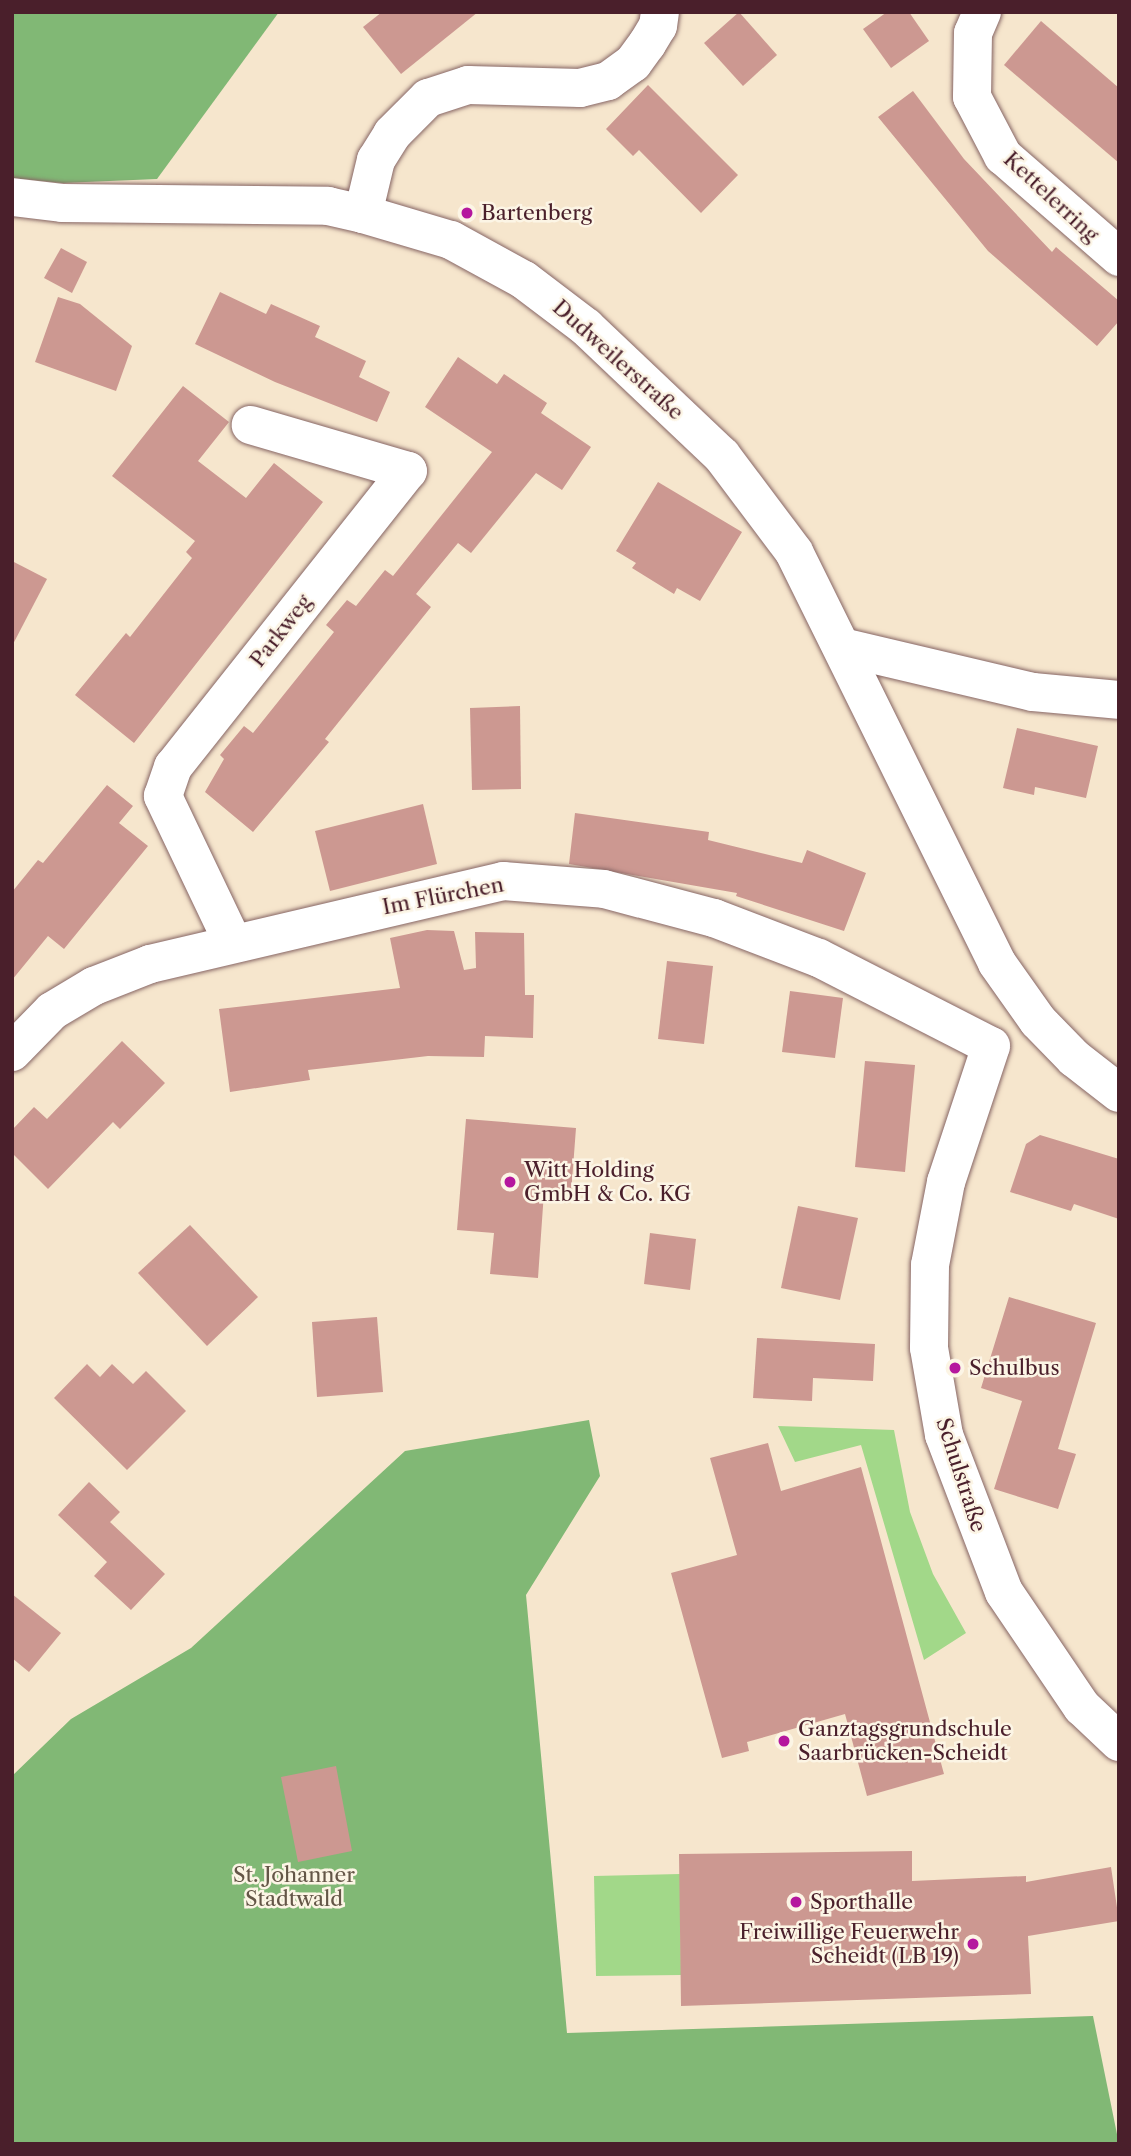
<!DOCTYPE html>
<meta charset="utf-8">
<style>
body{margin:0}
#map{position:relative;width:1131px;height:2156px;overflow:hidden;background:#f6e6cd;font-family:"Libre Caslon Text",serif}
div>[style]{position:absolute}
.green>*{inset:0;background:#a2d889}
.forest>*{inset:0;background:#81b875}
.building>*{inset:0;background:#cc9891}
.roads{filter:drop-shadow(0 0 2px #866564) drop-shadow(0 0 2px #866564)}
.minor>*{height:38px;margin:-19px;padding:0 19px;transform-origin:19px;border-radius:19px;background:#fff}
.dots>*{width:19px;height:19px;translate:-50% -50%;box-sizing:border-box;border:4px solid #fcf5e5;border-radius:50%}
span{translate:-50% -50%;white-space:nowrap;text-align:center;line-height:1.15;-webkit-text-stroke:5px #fcf5e5;paint-order:stroke}
.street-label{font-size:21px;color:#4a1f2b}
.poi-label{font-size:21px;color:#4a1f2b}
.left{translate:0 -50%;text-align:left}
.right{translate:-100% -50%;text-align:right}
.park-label{font-size:21px;color:#645647}
.frame{position:absolute;inset:0;border:14px solid #4a1f2b;pointer-events:none}
</style>
<div id="map">
<div class="green">
<i style="clip-path:polygon(778px 1426px,894px 1430px,910px 1512px,933px 1574px,966px 1633px,924px 1660px,861px 1445px,795px 1462px)"></i>
<i style="clip-path:polygon(680px 1874px,681px 1975px,596px 1976px,594px 1876px)"></i>
</div>
<div class="forest">
<i style="clip-path:polygon(12px 12px,279px 12px,157px 179px,62px 183px,12px 178px)"></i>
<i style="clip-path:polygon(589px 1420px,600px 1476px,526px 1595px,567px 2033px,1093px 2016px,1119px 2144px,12px 2144px,12px 1776px,71px 1719px,191px 1648px,405px 1451px)"></i>
</div>
<div class="building">
<i style="clip-path:polygon(382px 12px,478px 12px,401px 74px,363px 27px)"></i>
<i style="clip-path:polygon(739px 12px,777px 55px,743px 86px,704px 43px)"></i>
<i style="clip-path:polygon(887px 12px,909px 12px,929px 41px,891px 68px,863px 29px)"></i>
<i style="clip-path:polygon(1041px 21px,1119px 88px,1119px 163px,1004px 65px)"></i>
<i style="clip-path:polygon(648px 85px,738px 175px,701px 213px,639px 150px,633px 156px,606px 129px)"></i>
<i style="clip-path:polygon(913px 91px,964px 159px,1052px 252px,1056px 247px,1119px 301px,1119px 321px,1097px 346px,988px 251px,878px 117px)"></i>
<i style="clip-path:polygon(61px 248px,87px 262px,72px 293px,44px 278px)"></i>
<i style="clip-path:polygon(220px 292px,266px 314px,271px 304px,320px 326px,315px 337px,366px 361px,359px 377px,390px 392px,377px 422px,275px 382px,195px 344px)"></i>
<i style="clip-path:polygon(58px 297px,80px 304px,132px 346px,116px 391px,35px 362px)"></i>
<i style="clip-path:polygon(458px 357px,497px 384px,504px 374px,547px 403px,541px 413px,591px 447px,562px 490px,536px 473px,471px 553px,458px 543px,416px 594px,431px 607px,325px 739px,329px 742px,253px 832px,205px 792px,224px 759px,220px 755px,244px 726px,253px 733px,334px 632px,326px 625px,347px 600px,356px 606px,385px 570px,393px 576px,492px 452px,425px 407px)"></i>
<i style="clip-path:polygon(183px 386px,229px 422px,198px 461px,246px 498px,274px 463px,323px 502px,134px 743px,75px 695px,126px 633px,130px 637px,192px 558px,186px 552px,195px 541px,112px 476px)"></i>
<i style="clip-path:polygon(658px 482px,742px 532px,700px 601px,677px 588px,674px 594px,632px 568px,636px 563px,616px 551px)"></i>
<i style="clip-path:polygon(12px 561px,47px 579px,12px 646px)"></i>
<i style="clip-path:polygon(520px 706px,521px 789px,472px 790px,470px 708px)"></i>
<i style="clip-path:polygon(1017px 728px,1098px 746px,1086px 798px,1035px 787px,1034px 795px,1003px 788px)"></i>
<i style="clip-path:polygon(107px 785px,133px 806px,119px 823px,148px 846px,64px 949px,48px 936px,12px 980px,12px 892px,38px 860px,43px 863px)"></i>
<i style="clip-path:polygon(423px 804px,437px 864px,330px 891px,315px 831px)"></i>
<i style="clip-path:polygon(575px 813px,709px 832px,708px 840px,802px 863px,807px 850px,866px 873px,844px 931px,736px 896px,737px 893px,569px 864px)"></i>
<i style="clip-path:polygon(427px 930px,454px 931px,464px 970px,476px 968px,475px 932px,524px 933px,525px 995px,534px 995px,533px 1038px,485px 1036px,484px 1057px,428px 1056px,308px 1070px,310px 1080px,230px 1092px,219px 1009px,400px 988px,390px 938px)"></i>
<i style="clip-path:polygon(667px 961px,713px 966px,704px 1044px,658px 1039px)"></i>
<i style="clip-path:polygon(790px 991px,843px 998px,835px 1058px,782px 1052px)"></i>
<i style="clip-path:polygon(122px 1041px,165px 1083px,120px 1129px,113px 1122px,48px 1189px,12px 1153px,12px 1130px,34px 1107px,47px 1119px)"></i>
<i style="clip-path:polygon(865px 1061px,915px 1065px,905px 1172px,855px 1167px)"></i>
<i style="clip-path:polygon(466px 1119px,576px 1128px,571px 1194px,544px 1192px,538px 1278px,490px 1274px,494px 1233px,457px 1230px)"></i>
<i style="clip-path:polygon(1040px 1135px,1119px 1159px,1119px 1219px,1074px 1204px,1071px 1211px,1010px 1192px,1026px 1144px)"></i>
<i style="clip-path:polygon(798px 1206px,858px 1218px,840px 1300px,781px 1288px)"></i>
<i style="clip-path:polygon(190px 1225px,258px 1297px,207px 1346px,138px 1273px)"></i>
<i style="clip-path:polygon(650px 1233px,696px 1239px,690px 1290px,644px 1284px)"></i>
<i style="clip-path:polygon(1009px 1297px,1096px 1323px,1058px 1449px,1076px 1454px,1058px 1509px,994px 1489px,1022px 1401px,981px 1388px)"></i>
<i style="clip-path:polygon(377px 1317px,383px 1392px,317px 1397px,312px 1322px)"></i>
<i style="clip-path:polygon(757px 1338px,875px 1344px,873px 1381px,813px 1378px,812px 1401px,753px 1398px)"></i>
<i style="clip-path:polygon(87px 1364px,100px 1377px,112px 1364px,133px 1384px,146px 1371px,186px 1411px,127px 1470px,54px 1398px)"></i>
<i style="clip-path:polygon(768px 1443px,781px 1491px,861px 1467px,944px 1774px,867px 1796px,845px 1714px,747px 1742px,749px 1751px,722px 1758px,671px 1573px,737px 1555px,710px 1458px)"></i>
<i style="clip-path:polygon(89px 1482px,120px 1512px,110px 1522px,165px 1574px,131px 1610px,94px 1576px,107px 1562px,58px 1515px)"></i>
<i style="clip-path:polygon(12px 1594px,61px 1633px,29px 1672px,12px 1658px)"></i>
<i style="clip-path:polygon(336px 1766px,352px 1851px,298px 1862px,281px 1777px)"></i>
<i style="clip-path:polygon(912px 1851px,912px 1881px,1026px 1876px,1026px 1882px,1111px 1867px,1119px 1921px,1028px 1936px,1031px 1994px,681px 2006px,679px 1854px)"></i>
</div>
<div class="roads">
<div class="minor">
<i style="left:982px;top:12px;width:23px;rotate:113deg"></i>
<i style="left:973px;top:33px;width:64px;rotate:90.9deg"></i>
<i style="left:972px;top:97px;width:67px;rotate:62.3deg"></i>
<i style="left:1003px;top:156px;width:154px;rotate:41deg"></i>
<i style="left:12px;top:197px;width:50px;rotate:6.8deg"></i>
<i style="left:62px;top:203px;width:266px;rotate:0.6deg"></i>
<i style="left:328px;top:206px;width:36px;rotate:13deg"></i>
<i style="left:363px;top:214px;width:92px;rotate:16.5deg"></i>
<i style="left:451px;top:240px;width:83px;rotate:28.7deg"></i>
<i style="left:524px;top:280px;width:78px;rotate:37.2deg"></i>
<i style="left:586px;top:327px;width:187px;rotate:43.5deg"></i>
<i style="left:722px;top:456px;width:120px;rotate:53.1deg"></i>
<i style="left:794px;top:552px;width:458px;rotate:63.7deg"></i>
<i style="left:997px;top:963px;width:71px;rotate:54.7deg"></i>
<i style="left:1038px;top:1021px;width:52px;rotate:45.8deg"></i>
<i style="left:1074px;top:1058px;width:57px;rotate:37.9deg"></i>
<i style="left:363px;top:214px;width:56px;rotate:-76.5deg"></i>
<i style="left:376px;top:160px;width:31px;rotate:-58deg"></i>
<i style="left:392px;top:134px;width:51px;rotate:-45deg"></i>
<i style="left:428px;top:98px;width:42px;rotate:-18deg"></i>
<i style="left:468px;top:85px;width:112px;rotate:1.5deg"></i>
<i style="left:580px;top:88px;width:29px;rotate:-14deg"></i>
<i style="left:608px;top:81px;width:31px;rotate:-36deg"></i>
<i style="left:633px;top:63px;width:24px;rotate:-54deg"></i>
<i style="left:647px;top:44px;width:21px;rotate:-59deg"></i>
<i style="left:658px;top:26px;width:14px;rotate:-82deg"></i>
<i style="left:842px;top:647px;width:196px;rotate:13.3deg"></i>
<i style="left:1033px;top:692px;width:86px;rotate:5.3deg"></i>
<i style="left:233px;top:943px;width:163px;rotate:-115.5deg"></i>
<i style="left:163px;top:796px;width:31px;rotate:-71deg"></i>
<i style="left:173px;top:767px;width:378px;rotate:-51.6deg"></i>
<i style="left:408px;top:471px;width:164px;rotate:-163.7deg"></i>
<i style="left:991px;top:1046px;width:143px;rotate:108.3deg"></i>
<i style="left:946px;top:1182px;width:85px;rotate:100.9deg"></i>
<i style="left:930px;top:1265px;width:83px;rotate:90.7deg"></i>
<i style="left:929px;top:1348px;width:88px;rotate:80.2deg"></i>
<i style="left:944px;top:1435px;width:168px;rotate:69.1deg"></i>
<i style="left:1004px;top:1592px;width:139px;rotate:55.9deg"></i>
<i style="left:1082px;top:1707px;width:51px;rotate:43.4deg"></i>
<i style="left:12px;top:1052px;width:57px;rotate:-45.7deg"></i>
<i style="left:52px;top:1011px;width:49px;rotate:-30.8deg"></i>
<i style="left:94px;top:986px;width:60px;rotate:-21.4deg"></i>
<i style="left:150px;top:964px;width:363px;rotate:-13.2deg"></i>
<i style="left:503px;top:881px;width:101px;rotate:4.5deg"></i>
<i style="left:604px;top:889px;width:114px;rotate:14.8deg"></i>
<i style="left:714px;top:918px;width:112px;rotate:20.9deg"></i>
<i style="left:819px;top:958px;width:193px;rotate:27.1deg"></i>
</div>
</div>
<div class="dots">
<i style="left:467px;top:213px;background:#b5179e"></i>
<i style="left:510px;top:1182px;background:#b5179e"></i>
<i style="left:955px;top:1368px;background:#b5179e"></i>
<i style="left:784px;top:1741px;background:#b5179e"></i>
<i style="left:796px;top:1902px;background:#b5179e"></i>
<i style="left:973px;top:1944px;background:#b5179e"></i>
</div>
<div class="street-label">
<span style="left:1051px;top:197px;rotate:43deg">Kettelerring</span>
<span style="left:618px;top:360px;rotate:42deg">Dudweilerstraße</span>
<span style="left:281px;top:631px;rotate:-52deg">Parkweg</span>
<span style="left:443px;top:896px;rotate:-11deg">Im Flürchen</span>
<span style="left:961px;top:1475px;rotate:72deg">Schulstraße</span>
</div>
<div class="poi-label">
<span class="left" style="left:481px;top:213px">Bartenberg</span>
<span class="left" style="left:524px;top:1182px">Witt Holding<br>GmbH &amp; Co. KG</span>
<span class="left" style="left:969px;top:1368px">Schulbus</span>
<span class="left" style="left:798px;top:1741px">Ganztagsgrundschule<br>Saarbrücken-Scheidt</span>
<span class="left" style="left:810px;top:1902px">Sporthalle</span>
<span class="right" style="left:959px;top:1944px">Freiwillige Feuerwehr<br>Scheidt (LB 19)</span>
</div>
<div class="park-label">
<span style="left:294px;top:1887px">St. Johanner<br>Stadtwald</span>
</div>
<div class="frame"></div>
</div>
